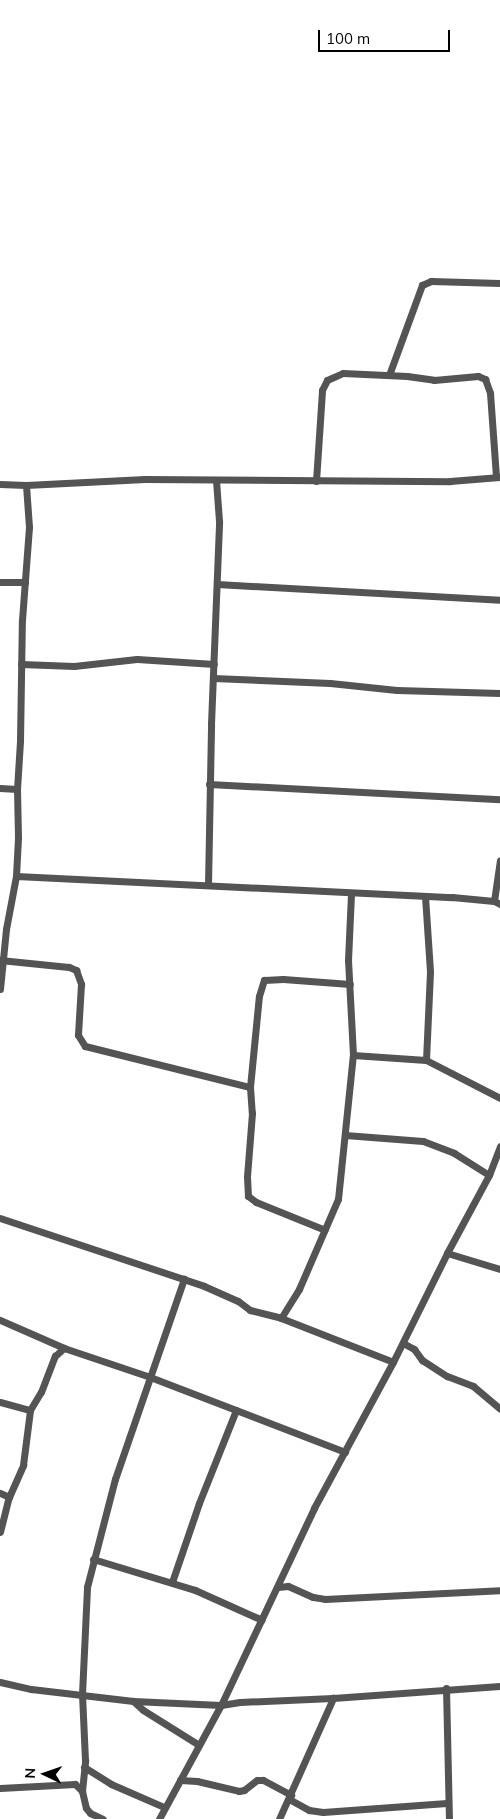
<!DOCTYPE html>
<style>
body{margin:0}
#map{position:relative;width:500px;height:1819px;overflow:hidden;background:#fff;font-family:Mulish,sans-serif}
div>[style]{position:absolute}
.street>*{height:7px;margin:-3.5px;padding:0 3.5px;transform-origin:3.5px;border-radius:3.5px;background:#545454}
span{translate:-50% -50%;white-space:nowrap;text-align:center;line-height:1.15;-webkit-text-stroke:4px #fff;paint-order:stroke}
.north{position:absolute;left:20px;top:1749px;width:50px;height:50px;-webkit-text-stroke:4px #fff;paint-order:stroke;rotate:273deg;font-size:14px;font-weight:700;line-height:20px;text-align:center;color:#000}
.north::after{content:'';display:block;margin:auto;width:18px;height:22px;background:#000;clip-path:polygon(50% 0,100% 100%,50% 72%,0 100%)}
.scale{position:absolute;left:318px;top:30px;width:132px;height:22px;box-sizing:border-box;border:2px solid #000;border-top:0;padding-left:6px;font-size:15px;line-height:18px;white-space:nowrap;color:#000;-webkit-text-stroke:4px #fff;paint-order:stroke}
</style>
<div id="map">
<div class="street">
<i style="left:389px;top:375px;width:96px;rotate:-69.9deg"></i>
<i style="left:422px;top:285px;width:10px;rotate:-24deg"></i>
<i style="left:431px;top:281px;width:69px;rotate:1.7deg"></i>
<i style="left:316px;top:481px;width:91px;rotate:-86.2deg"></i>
<i style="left:322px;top:390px;width:11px;rotate:-63deg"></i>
<i style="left:327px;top:380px;width:17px;rotate:-24deg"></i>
<i style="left:343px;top:373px;width:64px;rotate:2.7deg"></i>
<i style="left:407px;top:376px;width:27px;rotate:8deg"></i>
<i style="left:434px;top:380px;width:44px;rotate:-5.2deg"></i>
<i style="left:478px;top:376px;width:8px;rotate:23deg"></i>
<i style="left:485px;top:379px;width:15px;rotate:70deg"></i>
<i style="left:490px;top:393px;width:84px;rotate:85.9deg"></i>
<i style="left:0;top:484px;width:26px;rotate:2deg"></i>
<i style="left:26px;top:485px;width:119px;rotate:-2.9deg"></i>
<i style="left:145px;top:479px;width:305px;rotate:0.4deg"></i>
<i style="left:450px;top:481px;width:50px;rotate:-4.6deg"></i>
<i style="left:0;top:582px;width:25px"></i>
<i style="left:217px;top:584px;width:283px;rotate:3.2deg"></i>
<i style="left:21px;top:664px;width:53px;rotate:2.2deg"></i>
<i style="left:74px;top:666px;width:63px;rotate:-6.3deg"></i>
<i style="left:137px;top:659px;width:77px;rotate:3.7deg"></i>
<i style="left:213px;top:678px;width:117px;rotate:2.4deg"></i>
<i style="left:330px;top:683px;width:67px;rotate:6deg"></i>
<i style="left:397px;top:690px;width:103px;rotate:1.7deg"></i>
<i style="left:209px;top:784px;width:291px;rotate:3deg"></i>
<i style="left:0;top:788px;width:17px;rotate:3deg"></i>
<i style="left:16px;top:876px;width:437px;rotate:2.8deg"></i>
<i style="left:452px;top:897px;width:42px;rotate:5.4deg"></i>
<i style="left:494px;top:901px;width:7px;rotate:27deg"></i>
<i style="left:208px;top:885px;width:161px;rotate:-88.9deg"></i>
<i style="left:211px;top:724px;width:203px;rotate:-87.7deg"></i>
<i style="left:219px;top:521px;width:41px;rotate:-94.2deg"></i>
<i style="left:425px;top:896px;width:76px;rotate:86.2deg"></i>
<i style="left:430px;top:972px;width:88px;rotate:92.6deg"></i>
<i style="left:494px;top:901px;width:41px;rotate:-81.7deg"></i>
<i style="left:0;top:960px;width:69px;rotate:5.8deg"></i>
<i style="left:69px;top:967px;width:8px;rotate:23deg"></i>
<i style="left:76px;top:970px;width:15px;rotate:70deg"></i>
<i style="left:81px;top:984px;width:51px;rotate:93.4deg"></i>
<i style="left:78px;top:1035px;width:13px;rotate:58deg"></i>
<i style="left:85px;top:1046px;width:170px;rotate:14deg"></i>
<i style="left:250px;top:1087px;width:26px;rotate:86deg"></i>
<i style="left:252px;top:1113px;width:64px;rotate:94.5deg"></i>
<i style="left:247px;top:1177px;width:19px;rotate:87deg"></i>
<i style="left:248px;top:1196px;width:10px;rotate:37deg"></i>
<i style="left:256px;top:1202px;width:74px;rotate:22.1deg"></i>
<i style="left:0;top:989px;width:60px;rotate:-84.3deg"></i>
<i style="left:6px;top:929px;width:54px;rotate:-79.3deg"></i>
<i style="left:16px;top:876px;width:39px;rotate:-87deg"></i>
<i style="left:18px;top:837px;width:48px;rotate:-91.2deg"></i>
<i style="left:17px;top:789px;width:48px;rotate:-86.4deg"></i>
<i style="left:20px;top:741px;width:121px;rotate:-89.1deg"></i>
<i style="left:22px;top:620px;width:93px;rotate:-85.7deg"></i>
<i style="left:29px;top:527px;width:42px;rotate:-94.1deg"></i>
<i style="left:353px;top:1055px;width:73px;rotate:3.9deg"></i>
<i style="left:426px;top:1060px;width:83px;rotate:27.2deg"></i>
<i style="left:250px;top:1087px;width:91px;rotate:-84.4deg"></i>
<i style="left:259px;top:996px;width:17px;rotate:-73deg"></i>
<i style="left:264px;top:980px;width:19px;rotate:-3deg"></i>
<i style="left:283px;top:979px;width:67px;rotate:4.3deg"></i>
<i style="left:345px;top:1135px;width:78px;rotate:4.4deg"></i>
<i style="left:423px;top:1141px;width:33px;rotate:21deg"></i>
<i style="left:454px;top:1153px;width:41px;rotate:32.2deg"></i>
<i style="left:0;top:1218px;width:215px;rotate:18.4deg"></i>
<i style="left:204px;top:1286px;width:37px;rotate:24deg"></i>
<i style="left:238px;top:1301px;width:15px;rotate:37deg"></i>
<i style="left:250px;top:1310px;width:32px;rotate:14deg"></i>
<i style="left:281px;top:1318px;width:120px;rotate:21.4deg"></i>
<i style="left:447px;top:1253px;width:55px;rotate:16.8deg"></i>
<i style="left:281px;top:1318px;width:34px;rotate:-58deg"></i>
<i style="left:299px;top:1289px;width:98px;rotate:-66.6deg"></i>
<i style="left:338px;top:1199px;width:145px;rotate:-84.1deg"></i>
<i style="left:353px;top:1055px;width:95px;rotate:-93deg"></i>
<i style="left:348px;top:960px;width:66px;rotate:-87.4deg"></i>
<i style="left:0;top:1320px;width:70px;rotate:23.6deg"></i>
<i style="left:64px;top:1348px;width:91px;rotate:18.6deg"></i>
<i style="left:150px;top:1377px;width:209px;rotate:21deg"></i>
<i style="left:403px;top:1343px;width:13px;rotate:29deg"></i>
<i style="left:414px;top:1349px;width:14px;rotate:54deg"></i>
<i style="left:422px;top:1360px;width:30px;rotate:33deg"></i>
<i style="left:447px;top:1376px;width:28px;rotate:21deg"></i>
<i style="left:473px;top:1386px;width:35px;rotate:40deg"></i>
<i style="left:0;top:1402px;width:31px;rotate:15deg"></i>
<i style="left:0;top:1493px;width:10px;rotate:24deg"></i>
<i style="left:0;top:1532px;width:36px;rotate:-76deg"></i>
<i style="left:9px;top:1497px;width:35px;rotate:-66deg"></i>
<i style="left:23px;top:1465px;width:55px;rotate:-82.7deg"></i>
<i style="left:30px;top:1410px;width:21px;rotate:-59deg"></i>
<i style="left:41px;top:1392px;width:39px;rotate:-69deg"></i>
<i style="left:55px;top:1356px;width:12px;rotate:-42deg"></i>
<i style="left:93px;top:1559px;width:107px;rotate:16.9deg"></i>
<i style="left:195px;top:1590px;width:73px;rotate:24.1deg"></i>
<i style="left:172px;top:1582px;width:83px;rotate:-71.1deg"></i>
<i style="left:199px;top:1503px;width:100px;rotate:-68.3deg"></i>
<i style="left:278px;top:1587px;width:10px;rotate:-6deg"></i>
<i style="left:288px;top:1586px;width:27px;rotate:24deg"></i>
<i style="left:313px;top:1597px;width:12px;rotate:9deg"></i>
<i style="left:325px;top:1599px;width:175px;rotate:-2.9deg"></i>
<i style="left:0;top:1682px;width:32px;rotate:13deg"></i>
<i style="left:31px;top:1689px;width:103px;rotate:6.7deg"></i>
<i style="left:133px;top:1701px;width:88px;rotate:2.6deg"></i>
<i style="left:221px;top:1705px;width:19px;rotate:-9deg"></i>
<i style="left:240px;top:1702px;width:93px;rotate:-2.5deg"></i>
<i style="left:333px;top:1698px;width:167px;rotate:-4.1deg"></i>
<i style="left:446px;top:1688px;width:131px;rotate:88.7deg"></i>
<i style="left:133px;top:1701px;width:13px;rotate:42deg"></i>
<i style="left:143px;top:1710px;width:66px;rotate:32deg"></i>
<i style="left:84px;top:1767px;width:32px;rotate:32deg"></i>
<i style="left:111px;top:1784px;width:58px;rotate:23.5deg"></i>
<i style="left:180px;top:1780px;width:17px;rotate:3deg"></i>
<i style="left:197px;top:1781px;width:43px;rotate:13.4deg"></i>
<i style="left:239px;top:1791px;width:5px;rotate:-11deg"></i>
<i style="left:244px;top:1790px;width:16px;rotate:-38deg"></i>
<i style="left:257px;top:1780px;width:6px"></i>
<i style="left:263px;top:1780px;width:32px;rotate:28deg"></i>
<i style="left:0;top:1788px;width:75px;rotate:-3.1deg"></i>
<i style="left:75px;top:1784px;width:10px;rotate:45deg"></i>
<i style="left:82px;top:1791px;width:17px;rotate:77deg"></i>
<i style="left:86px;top:1808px;width:6px;rotate:51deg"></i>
<i style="left:90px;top:1813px;width:14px;rotate:25deg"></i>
<i style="left:82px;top:1791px;width:31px;rotate:-84deg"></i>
<i style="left:85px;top:1760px;width:66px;rotate:-92.6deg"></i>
<i style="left:82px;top:1694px;width:107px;rotate:-87.3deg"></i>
<i style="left:87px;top:1587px;width:112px;rotate:-75.5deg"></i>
<i style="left:115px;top:1479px;width:212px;rotate:-71deg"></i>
<i style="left:289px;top:1799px;width:23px;rotate:29deg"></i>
<i style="left:309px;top:1810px;width:14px;rotate:8deg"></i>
<i style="left:323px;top:1812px;width:124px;rotate:-4.2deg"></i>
<i style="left:159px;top:1819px;width:130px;rotate:-61.5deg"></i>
<i style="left:221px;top:1705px;width:218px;rotate:-64.7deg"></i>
<i style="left:314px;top:1508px;width:166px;rotate:-61.6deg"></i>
<i style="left:393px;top:1362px;width:122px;rotate:-63.6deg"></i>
<i style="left:447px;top:1253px;width:89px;rotate:-61.7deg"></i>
<i style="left:489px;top:1175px;width:31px;rotate:-69deg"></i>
<i style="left:279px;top:1819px;width:133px;rotate:-65.9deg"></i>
</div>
<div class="north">N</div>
<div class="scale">100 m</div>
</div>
